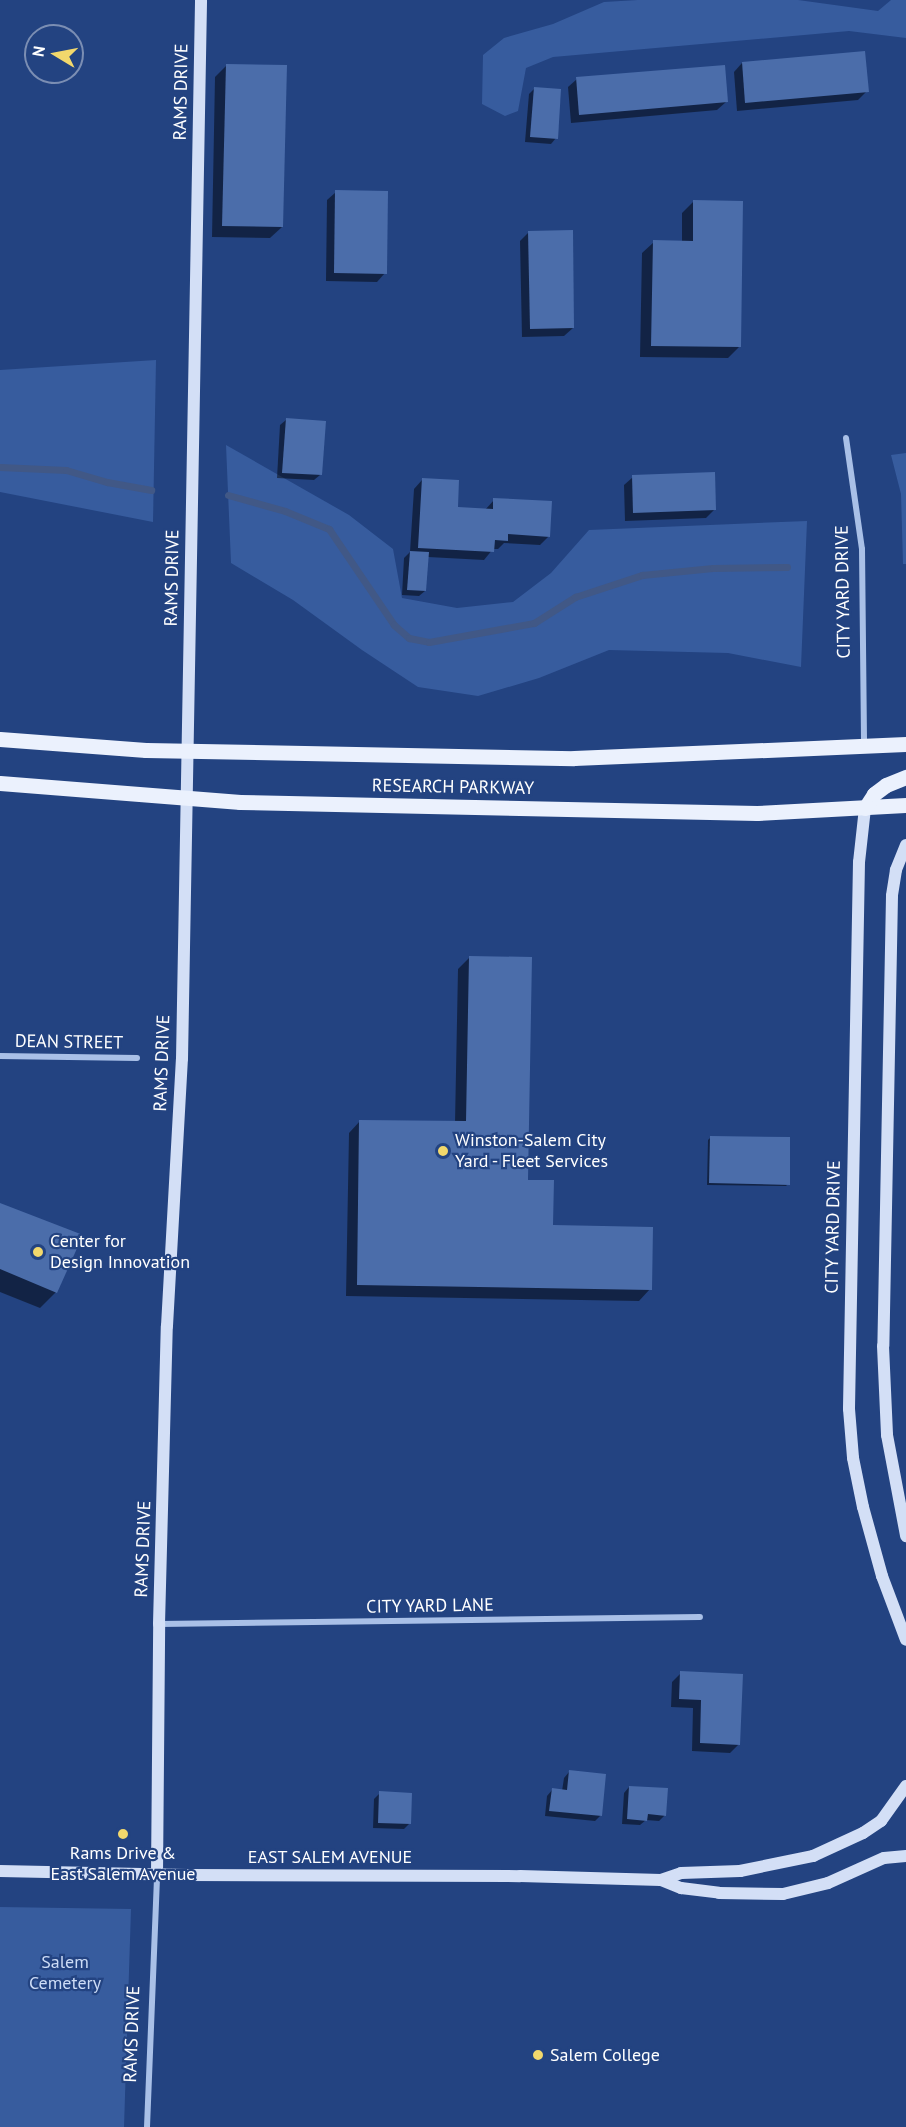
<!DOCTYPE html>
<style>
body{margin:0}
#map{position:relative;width:906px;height:2127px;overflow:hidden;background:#234381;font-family:"PT Sans",sans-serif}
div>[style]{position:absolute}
.green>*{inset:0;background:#375c9e}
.shadow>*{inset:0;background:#0007}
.stream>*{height:7px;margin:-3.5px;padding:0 3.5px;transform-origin:3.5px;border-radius:3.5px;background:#415886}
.building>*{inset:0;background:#4b6daa}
.minor>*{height:6px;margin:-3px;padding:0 3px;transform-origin:3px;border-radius:3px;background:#a9c0e7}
.secondary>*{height:12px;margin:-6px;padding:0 6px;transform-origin:6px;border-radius:6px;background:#d3dff6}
.primary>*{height:15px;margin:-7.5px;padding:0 7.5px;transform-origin:7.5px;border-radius:7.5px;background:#ebf1fd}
.dots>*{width:16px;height:16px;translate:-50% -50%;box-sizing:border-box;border:3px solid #234381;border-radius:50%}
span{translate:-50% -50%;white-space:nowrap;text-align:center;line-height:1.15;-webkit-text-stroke:4.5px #234381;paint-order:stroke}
.street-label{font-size:18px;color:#fff}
.poi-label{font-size:18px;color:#fff}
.left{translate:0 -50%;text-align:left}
.park-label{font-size:18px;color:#cddcf6}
.north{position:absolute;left:24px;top:24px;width:60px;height:60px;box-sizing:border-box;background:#234381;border:2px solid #7b8eb3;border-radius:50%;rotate:280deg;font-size:16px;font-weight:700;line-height:24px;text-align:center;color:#fff}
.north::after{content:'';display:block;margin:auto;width:21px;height:27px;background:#f2d86c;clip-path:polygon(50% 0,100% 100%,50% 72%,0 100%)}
</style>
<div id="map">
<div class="green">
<i style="clip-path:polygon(638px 0,798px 0,878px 11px,891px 0,906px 0,906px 38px,849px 31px,553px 57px,526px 68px,518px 111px,505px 116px,482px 104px,483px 55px,504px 38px,553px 24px,604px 2px)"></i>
<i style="clip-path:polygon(156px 360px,153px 522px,0 492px,0 370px)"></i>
<i style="clip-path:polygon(226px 445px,349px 515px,393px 549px,402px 598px,457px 608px,513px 602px,551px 573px,589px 530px,807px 521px,801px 667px,728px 653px,609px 650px,539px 678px,478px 696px,418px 687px,362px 650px,293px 600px,231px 563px)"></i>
<i style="clip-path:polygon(906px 453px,906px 564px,903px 564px,901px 494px,891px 455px)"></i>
<i style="clip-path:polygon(0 1907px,131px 1909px,124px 2127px,0 2127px)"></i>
</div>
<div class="shadow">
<i style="clip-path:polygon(742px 63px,867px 91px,858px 100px,737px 111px,734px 72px)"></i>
<i style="clip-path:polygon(227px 65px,282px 227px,270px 238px,212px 237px,215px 77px)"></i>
<i style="clip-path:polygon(577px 79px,726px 102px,717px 110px,571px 123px,568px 87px)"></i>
<i style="clip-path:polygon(535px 88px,556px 138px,551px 144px,525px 142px,529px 94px)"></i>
<i style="clip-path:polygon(336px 192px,385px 273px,377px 282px,326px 281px,327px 200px)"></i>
<i style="clip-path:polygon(694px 201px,739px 347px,728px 358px,640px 357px,642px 253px,654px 242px,682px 242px,682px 213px)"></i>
<i style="clip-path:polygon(529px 232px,573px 328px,564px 336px,522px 337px,520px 241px)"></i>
<i style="clip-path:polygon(286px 420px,320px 475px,314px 480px,277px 478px,280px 425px)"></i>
<i style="clip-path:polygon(633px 477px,715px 509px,706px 518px,625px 521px,624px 485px)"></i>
<i style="clip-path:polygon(422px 480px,456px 508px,485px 510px,494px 500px,549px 536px,540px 545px,504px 543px,498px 549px,493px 549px,484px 560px,428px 557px,425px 591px,419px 596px,402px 595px,404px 558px,410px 552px,414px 489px)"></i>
<i style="clip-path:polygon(469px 958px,526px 1181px,552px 1226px,650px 1289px,639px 1301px,346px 1296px,349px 1133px,360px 1121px,455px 1123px,458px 969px)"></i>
<i style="clip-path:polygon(711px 1137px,788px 1184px,786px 1186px,707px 1185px,708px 1140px)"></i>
<i style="clip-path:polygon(0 1204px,56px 1292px,40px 1308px,0 1292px)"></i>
<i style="clip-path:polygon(681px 1673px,739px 1744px,730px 1753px,692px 1751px,693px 1708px,671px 1707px,672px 1682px)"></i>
<i style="clip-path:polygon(569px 1772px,601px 1815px,595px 1821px,545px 1816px,547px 1796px,552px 1790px,562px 1791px,564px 1778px)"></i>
<i style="clip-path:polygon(629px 1787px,665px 1815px,659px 1821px,646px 1820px,640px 1825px,622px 1824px,624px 1793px)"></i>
<i style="clip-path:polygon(380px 1793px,410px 1823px,404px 1829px,373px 1828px,374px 1799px)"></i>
</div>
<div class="stream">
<i style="left:0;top:467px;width:66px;rotate:2.6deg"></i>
<i style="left:66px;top:470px;width:43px;rotate:16.3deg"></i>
<i style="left:107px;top:482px;width:45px;rotate:10.3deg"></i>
<i style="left:228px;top:495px;width:59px;rotate:15.7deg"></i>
<i style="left:285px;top:511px;width:48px;rotate:22.2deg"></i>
<i style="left:329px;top:529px;width:116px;rotate:55.9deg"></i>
<i style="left:394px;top:625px;width:20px;rotate:41deg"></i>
<i style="left:409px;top:638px;width:20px;rotate:11deg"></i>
<i style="left:429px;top:642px;width:107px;rotate:-10.3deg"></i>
<i style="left:534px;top:623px;width:49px;rotate:-32.4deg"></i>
<i style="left:575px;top:597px;width:71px;rotate:-18.2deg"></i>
<i style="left:642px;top:575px;width:71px;rotate:-5.6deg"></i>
<i style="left:713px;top:568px;width:74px;rotate:-0.8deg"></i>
</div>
<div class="building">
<i style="clip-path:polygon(865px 51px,869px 92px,745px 103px,742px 62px)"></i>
<i style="clip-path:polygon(226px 64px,287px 65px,283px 227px,222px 226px)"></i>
<i style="clip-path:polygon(725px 65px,728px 102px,579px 115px,576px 77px)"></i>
<i style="clip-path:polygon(534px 87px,561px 89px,558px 139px,530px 137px)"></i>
<i style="clip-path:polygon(335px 190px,388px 191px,387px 274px,334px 273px)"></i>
<i style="clip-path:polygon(693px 200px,743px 201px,741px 347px,651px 346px,653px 240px,693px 241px)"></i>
<i style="clip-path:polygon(573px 230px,574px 328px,530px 329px,528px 231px)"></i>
<i style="clip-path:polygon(286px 418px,326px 421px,322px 475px,282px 473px)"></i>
<i style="clip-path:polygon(715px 472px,716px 510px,633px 513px,632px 475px)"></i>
<i style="clip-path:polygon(422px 478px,459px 480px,458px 507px,493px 509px,493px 498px,552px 501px,550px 537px,508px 534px,508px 541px,495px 540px,494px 552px,418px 548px)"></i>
<i style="clip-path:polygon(410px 551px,429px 552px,426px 591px,407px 590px)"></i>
<i style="clip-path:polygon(469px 956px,532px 957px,528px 1180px,554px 1180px,553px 1225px,653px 1227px,652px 1290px,357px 1285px,359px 1120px,466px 1121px)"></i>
<i style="clip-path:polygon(710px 1136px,790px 1137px,790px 1185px,709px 1183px)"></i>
<i style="clip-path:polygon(0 1203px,83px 1235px,57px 1293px,0 1269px)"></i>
<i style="clip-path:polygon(680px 1671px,743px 1674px,740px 1745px,700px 1743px,701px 1700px,679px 1699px)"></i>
<i style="clip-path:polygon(569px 1770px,606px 1774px,602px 1816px,549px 1811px,552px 1788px,567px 1790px)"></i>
<i style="clip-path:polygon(629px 1786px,668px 1788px,666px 1816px,648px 1814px,647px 1821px,627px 1819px)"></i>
<i style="clip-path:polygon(379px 1791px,412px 1793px,411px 1824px,378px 1823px)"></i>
</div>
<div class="minor">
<i style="left:846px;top:438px;width:112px;rotate:81.8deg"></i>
<i style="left:862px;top:549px;width:197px;rotate:89.4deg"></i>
<i style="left:0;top:1056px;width:137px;rotate:0.8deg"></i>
<i style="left:159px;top:1624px;width:541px;rotate:-0.74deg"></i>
<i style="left:147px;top:2127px;width:253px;rotate:-87.7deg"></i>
</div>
<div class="secondary">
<i style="left:865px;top:808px;width:54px;rotate:96.3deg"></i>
<i style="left:859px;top:862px;width:547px;rotate:91.05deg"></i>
<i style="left:849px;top:1409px;width:49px;rotate:85.3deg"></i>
<i style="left:853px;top:1458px;width:50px;rotate:78.5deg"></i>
<i style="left:863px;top:1507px;width:72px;rotate:74.6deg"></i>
<i style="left:882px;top:1576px;width:68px;rotate:69.4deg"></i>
<i style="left:906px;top:845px;width:27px;rotate:112deg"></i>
<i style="left:896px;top:870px;width:26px;rotate:99deg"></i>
<i style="left:892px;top:896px;width:450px;rotate:91.1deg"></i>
<i style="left:883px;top:1346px;width:89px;rotate:87.4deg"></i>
<i style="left:887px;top:1435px;width:103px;rotate:79.3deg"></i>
<i style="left:0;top:1871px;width:188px;rotate:1.2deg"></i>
<i style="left:188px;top:1875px;width:332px;rotate:0.2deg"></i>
<i style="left:520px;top:1876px;width:141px;rotate:1.6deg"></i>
<i style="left:661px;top:1880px;width:21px;rotate:-19deg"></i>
<i style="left:681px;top:1873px;width:59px;rotate:-1.9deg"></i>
<i style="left:740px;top:1871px;width:75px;rotate:-11.6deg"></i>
<i style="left:813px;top:1856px;width:55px;rotate:-24.7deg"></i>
<i style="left:863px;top:1833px;width:22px;rotate:-34deg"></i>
<i style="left:881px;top:1821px;width:43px;rotate:-54.5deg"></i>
<i style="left:157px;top:1874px;width:250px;rotate:-89.5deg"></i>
<i style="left:159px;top:1624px;width:298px;rotate:-88.5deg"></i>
<i style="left:167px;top:1326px;width:267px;rotate:-86.8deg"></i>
<i style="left:182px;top:1059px;width:1059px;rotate:-88.97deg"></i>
<i style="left:661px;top:1880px;width:22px;rotate:22deg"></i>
<i style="left:681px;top:1888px;width:38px;rotate:7deg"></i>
<i style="left:719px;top:1893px;width:64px;rotate:0.9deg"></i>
<i style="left:783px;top:1894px;width:46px;rotate:-13.7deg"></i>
<i style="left:828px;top:1883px;width:61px;rotate:-24.1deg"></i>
<i style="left:884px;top:1858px;width:22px;rotate:-5deg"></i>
</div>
<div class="primary">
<i style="left:0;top:739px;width:146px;rotate:4.3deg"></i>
<i style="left:146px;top:750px;width:428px;rotate:1.1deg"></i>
<i style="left:574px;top:758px;width:332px;rotate:-2.4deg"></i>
<i style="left:0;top:783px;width:241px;rotate:4.5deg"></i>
<i style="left:240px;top:802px;width:517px;rotate:1.22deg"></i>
<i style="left:757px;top:813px;width:149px;rotate:-3.1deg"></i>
<i style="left:865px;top:808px;width:17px;rotate:-57deg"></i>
<i style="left:874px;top:794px;width:15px;rotate:-37deg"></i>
<i style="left:886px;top:785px;width:22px;rotate:-22deg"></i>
</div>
<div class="dots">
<i style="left:443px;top:1151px;background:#f2d86c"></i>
<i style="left:38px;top:1252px;background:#f2d86c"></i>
<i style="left:123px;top:1834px;background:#f2d86c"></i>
<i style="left:538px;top:2055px;background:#f2d86c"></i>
</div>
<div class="street-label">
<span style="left:181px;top:92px;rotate:-89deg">RAMS DRIVE</span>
<span style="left:172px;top:578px;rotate:-89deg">RAMS DRIVE</span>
<span style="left:843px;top:592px;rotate:-91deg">CITY YARD DRIVE</span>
<span style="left:453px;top:787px;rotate:1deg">RESEARCH PARKWAY</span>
<span style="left:69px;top:1042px;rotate:1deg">DEAN STREET</span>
<span style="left:162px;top:1063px;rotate:-88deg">RAMS DRIVE</span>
<span style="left:833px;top:1227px;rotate:-89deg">CITY YARD DRIVE</span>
<span style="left:143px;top:1549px;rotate:-88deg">RAMS DRIVE</span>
<span style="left:430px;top:1606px;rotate:-1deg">CITY YARD LANE</span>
<span style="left:330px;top:1857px">EAST SALEM AVENUE</span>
<span style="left:132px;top:2034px;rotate:-88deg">RAMS DRIVE</span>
</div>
<div class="poi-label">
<span class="left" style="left:455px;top:1151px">Winston-Salem City<br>Yard - Fleet Services</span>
<span class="left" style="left:50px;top:1252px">Center for<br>Design Innovation</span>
<span style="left:123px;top:1864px">Rams Drive &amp;<br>East Salem Avenue</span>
<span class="left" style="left:550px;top:2055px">Salem College</span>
</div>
<div class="park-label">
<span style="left:65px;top:1973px">Salem<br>Cemetery</span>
</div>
<div class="north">N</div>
</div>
